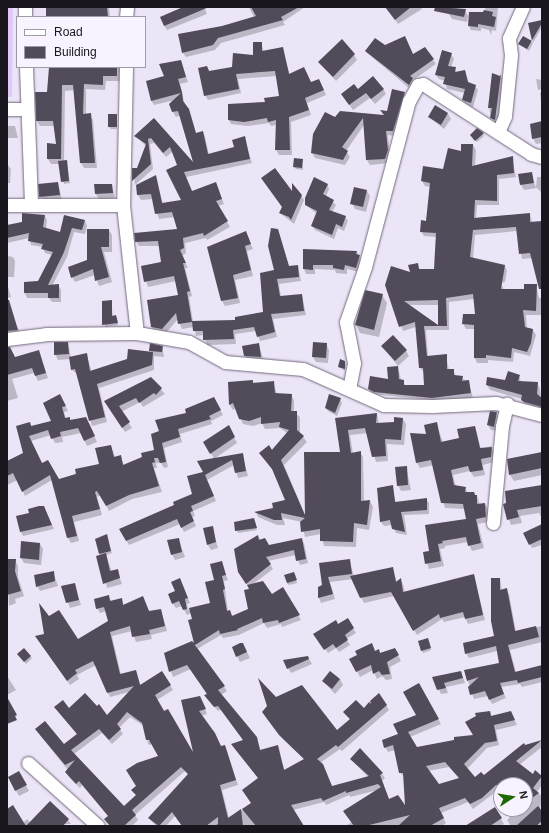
<!DOCTYPE html>
<style>
body{margin:0}
#map{position:relative;width:549px;height:833px;overflow:hidden;background:#ece4f7;font-family:Helvetica,sans-serif}
div>[style]{position:absolute}
.green>*{inset:0;background:#e0c9fa}
.shadow>*{inset:0;background:#0003}
.building>*{inset:0;background:#524b5a}
.roads{filter:drop-shadow(0 0 1px #71697a) drop-shadow(0 0 1px #71697a)}
.street>*{height:13px;margin:-6.5px;padding:0 6.5px;transform-origin:6.5px;border-radius:6.5px;background:#fff}
span{translate:-50% -50%;white-space:nowrap;text-align:center;line-height:1.15;-webkit-text-stroke:4px #f8f3ff;paint-order:stroke}
.frame{position:absolute;inset:0;border:8px solid #19161d;pointer-events:none}
.legend{position:absolute;left:16px;top:16px;width:130px;height:52px;box-sizing:border-box;background:#f8f3ff;border:1px solid #9f9ba5;margin:0;padding:5px 7px;list-style:none;font-size:12px;color:#19161d}
.legend li{display:flex;align-items:center;gap:8px;height:20px}
.legend b{width:20px;border:1px solid #9f9ba5}
.north{position:absolute;left:493px;top:777px;width:40px;height:40px;box-sizing:border-box;background:#f8f3ff;border:1px solid #9f9ba5;border-radius:50%;rotate:78deg;font-size:11px;font-weight:700;line-height:16px;text-align:center;color:#19161d}
.north::after{content:'';display:block;margin:auto;width:14px;height:18px;background:#1f6700;clip-path:polygon(50% 0,100% 100%,50% 72%,0 100%)}
</style>
<div id="map">
<div class="green">
<i style="clip-path:polygon(7px 7px,13px 7px,12px 97px,7px 97px)"></i>
</div>
<div class="shadow">
<i style="clip-path:polygon(47px 7px,109px 7px,110px 17px,47px 17px)"></i>
<i style="clip-path:polygon(182px 7px,204px 7px,207px 14px,167px 30px,164px 25px)"></i>
<i style="clip-path:polygon(249px 7px,305px 7px,283px 22px,285px 25px,221px 43px,215px 50px,186px 57px,183px 53px,223px 27px,254px 17px)"></i>
<i style="clip-path:polygon(386px 7px,421px 7px,422px 9px,398px 24px)"></i>
<i style="clip-path:polygon(451px 7px,465px 10px,468px 16px,467px 22px,452px 19px,449px 14px)"></i>
<i style="clip-path:polygon(485px 7px,498px 7px,496px 31px,492px 30px,491px 35px,489px 30px,481px 28px,481px 31px,471px 30px,469px 26px,486px 14px)"></i>
<i style="clip-path:polygon(542px 21px,542px 27px,533px 43px,529px 24px)"></i>
<i style="clip-path:polygon(523px 37px,533px 43px,529px 51px,519px 44px)"></i>
<i style="clip-path:polygon(261px 43px,264px 52px,282px 48px,290px 75px,311px 83px,319px 80px,326px 95px,307px 103px,311px 115px,291px 122px,292px 155px,279px 155px,276px 150px,276px 125px,271px 126px,269px 123px,248px 126px,231px 124px,229px 120px,281px 97px,277px 76px,238px 79px,241px 93px,208px 100px,205px 95px,207px 67px,210px 72px,233px 68px,254px 56px)"></i>
<i style="clip-path:polygon(385px 46px,433px 60px,436px 64px,413px 80px,415px 84px,409px 88px,366px 52px)"></i>
<i style="clip-path:polygon(451px 54px,454px 59px,451px 67px,458px 73px,465px 71px,469px 84px,475px 86px,478px 90px,473px 107px,466px 105px,463px 100px,465px 93px,447px 89px,445px 81px,439px 79px,436px 75px)"></i>
<i style="clip-path:polygon(354px 55px,357px 60px,336px 81px,319px 62px)"></i>
<i style="clip-path:polygon(181px 61px,188px 82px,180px 84px,185px 106px,196px 134px,203px 132px,205px 137px,209px 155px,236px 148px,244px 138px,252px 163px,186px 177px,192px 192px,216px 183px,224px 204px,218px 206px,230px 227px,207px 240px,206px 238px,185px 243px,186px 253px,182px 256px,188px 268px,185px 268px,192px 296px,189px 297px,193px 322px,237px 321px,264px 313px,276px 271px,278px 230px,289px 267px,298px 266px,301px 281px,279px 284px,281px 297px,302px 295px,306px 315px,273px 319px,277px 337px,260px 341px,256px 331px,235px 334px,236px 344px,207px 345px,204px 335px,196px 336px,194px 327px,182px 329px,178px 319px,165px 334px,155px 332px,152px 327px,179px 296px,176px 281px,148px 287px,142px 267px,162px 263px,160px 246px,139px 246px,136px 241px,179px 230px,175px 217px,159px 219px,153px 199px,141px 200px,138px 195px,156px 177px,163px 204px,183px 201px,178px 165px,173px 151px,166px 157px,154px 143px,150px 144px,153px 169px,135px 185px,133px 169px,138px 169px,146px 146px,136px 136px,153px 119px,196px 166px,181px 115px,176px 117px,173px 112px,170px 104px,175px 100px,154px 105px,151px 100px,166px 77px)"></i>
<i style="clip-path:polygon(50px 67px,118px 67px,120px 69px,120px 81px,106px 81px,105px 90px,86px 89px,86px 115px,90px 115px,93px 120px,97px 168px,84px 168px,81px 163px,75px 90px,65px 91px,64px 161px,67px 163px,70px 183px,64px 184px,60px 164px,51px 164px,48px 159px,57px 145px,55px 126px,40px 126px,37px 121px,36px 93px,48px 93px)"></i>
<i style="clip-path:polygon(501px 76px,504px 80px,497px 124px,491px 118px,489px 107px)"></i>
<i style="clip-path:polygon(536px 79px,542px 80px,542px 89px,538px 90px)"></i>
<i style="clip-path:polygon(383px 89px,386px 94px,375px 104px,370px 98px,353px 110px,345px 99px,358px 91px)"></i>
<i style="clip-path:polygon(404px 93px,407px 98px,395px 136px,388px 135px,390px 156px,388px 163px,370px 165px,367px 160px,364px 125px,346px 151px,350px 157px,345px 165px,315px 158px,312px 153px,335px 119px,385px 116px)"></i>
<i style="clip-path:polygon(540px 93px,542px 93px,542px 109px)"></i>
<i style="clip-path:polygon(448px 114px,451px 119px,444px 129px,429px 117px)"></i>
<i style="clip-path:polygon(116px 115px,117px 129px,111px 129px,109px 127px)"></i>
<i style="clip-path:polygon(542px 122px,542px 143px,536px 144px,533px 138px)"></i>
<i style="clip-path:polygon(7px 126px,15px 126px,18px 138px,7px 138px)"></i>
<i style="clip-path:polygon(483px 134px,484px 136px,477px 142px,472px 137px)"></i>
<i style="clip-path:polygon(evenodd,473px 145px,476px 150px,475px 167px,512px 157px,516px 177px,499px 179px,499px 205px,477px 205px,476px 218px,530px 214px,532px 222px,542px 222px,542px 272px,532px 258px,522px 259px,517px 231px,475px 235px,473px 259px,505px 266px,507px 271px,505px 282px,501px 283px,504px 290px,525px 290px,536px 285px,539px 298px,542px 298px,542px 315px,526px 315px,527px 329px,533px 330px,536px 335px,530px 356px,514px 352px,513px 362px,488px 360px,488px 363px,477px 363px,475px 358px,475px 329px,466px 329px,463px 324px,464px 315px,476px 315px,474px 299px,449px 302px,449px 330px,426px 330px,428px 357px,446px 356px,449px 370px,453px 370px,456px 376px,468px 381px,473px 398px,451px 402px,372px 394px,369px 389px,390px 380px,398px 367px,401px 380px,406px 386px,425px 386px,424px 372px,420px 368px,416px 327px,403px 331px,386px 285px,411px 273px,417px 264px,420px 270px,435px 270px,437px 237px,424px 236px,421px 231px,426px 222px,431px 187px,425px 186px,422px 181px,424px 167px,444px 170px,473px 145px,408px 305px,439px 305px,439px 327px,408px 305px)"></i>
<i style="clip-path:polygon(302px 160px,303px 170px,296px 169px,294px 167px)"></i>
<i style="clip-path:polygon(7px 164px,11px 169px,10px 183px,7px 183px)"></i>
<i style="clip-path:polygon(531px 173px,536px 188px,537px 177px,542px 177px,542px 193px,537px 188px,524px 190px,521px 185px)"></i>
<i style="clip-path:polygon(58px 183px,62px 200px,43px 202px,40px 197px)"></i>
<i style="clip-path:polygon(327px 184px,329px 189px,326px 196px,336px 205px,332px 212px,345px 217px,348px 221px,344px 231px,338px 228px,334px 239px,315px 230px,312px 226px,317px 214px,306px 205px)"></i>
<i style="clip-path:polygon(112px 185px,115px 198px,99px 199px,96px 194px)"></i>
<i style="clip-path:polygon(367px 191px,370px 196px,366px 212px,355px 209px,352px 203px)"></i>
<i style="clip-path:polygon(292px 194px,301px 195px,304px 200px,294px 224px,280px 213px)"></i>
<i style="clip-path:polygon(45px 216px,47px 220px,46px 229px,60px 233px,85px 221px,87px 226px,85px 234px,74px 232px,67px 257px,52px 286px,58px 285px,61px 290px,61px 302px,52px 302px,49px 298px,27px 298px,25px 293px,25px 282px,38px 282px,52px 255px,45px 253px,43px 247px,31px 245px,29px 238px,7px 243px,7px 226px)"></i>
<i style="clip-path:polygon(109px 230px,112px 235px,112px 252px,104px 252px,112px 282px,99px 286px,95px 275px,75px 282px,72px 277px,88px 261px)"></i>
<i style="clip-path:polygon(246px 233px,253px 249px,247px 251px,253px 276px,235px 280px,240px 303px,225px 306px,222px 301px)"></i>
<i style="clip-path:polygon(304px 250px,357px 252px,362px 261px,359px 272px,347px 269px,347px 274px,336px 273px,335px 270px,315px 269px,315px 274px,306px 274px,304px 269px)"></i>
<i style="clip-path:polygon(7px 256px,13px 257px,15px 261px,14px 277px,7px 277px)"></i>
<i style="clip-path:polygon(7px 283px,11px 297px,7px 298px)"></i>
<i style="clip-path:polygon(382px 295px,387px 303px,379px 337px,360px 333px,356px 325px)"></i>
<i style="clip-path:polygon(111px 301px,113px 317px,116px 316px,118px 325px,105px 327px,103px 302px)"></i>
<i style="clip-path:polygon(13px 316px,20px 334px,7px 337px,7px 317px)"></i>
<i style="clip-path:polygon(68px 343px,71px 358px,86px 354px,92px 372px,152px 352px,150px 350px,162px 346px,164px 357px,154px 356px,154px 370px,99px 388px,107px 422px,92px 426px,77px 374px,72px 370px,70px 359px,58px 360px,55px 354px)"></i>
<i style="clip-path:polygon(326px 344px,329px 350px,328px 363px,316px 362px,313px 357px)"></i>
<i style="clip-path:polygon(259px 345px,264px 362px,248px 361px,245px 355px)"></i>
<i style="clip-path:polygon(382px 346px,406px 351px,409px 356px,398px 366px)"></i>
<i style="clip-path:polygon(39px 352px,48px 378px,38px 381px,34px 373px,12px 379px,18px 398px,7px 401px,7px 356px,15px 358px)"></i>
<i style="clip-path:polygon(345px 362px,346px 364px,345px 371px,339px 367px)"></i>
<i style="clip-path:polygon(519px 376px,521px 382px,537px 383px,540px 389px,542px 411px,525px 405px,522px 399px,490px 390px,487px 385px)"></i>
<i style="clip-path:polygon(151px 378px,165px 394px,143px 407px,140px 402px,121px 412px,132px 428px,125px 432px,108px 406px)"></i>
<i style="clip-path:polygon(273px 382px,277px 394px,291px 395px,294px 400px,294px 412px,300px 417px,300px 433px,307px 442px,284px 465px,306px 518px,341px 453px,336px 419px,377px 414px,379px 424px,395px 423px,403px 419px,406px 424px,404px 445px,387px 444px,388px 461px,376px 462px,368px 433px,350px 435px,353px 454px,360px 452px,363px 457px,364px 502px,370px 501px,373px 507px,369px 530px,357px 528px,356px 547px,324px 546px,321px 534px,305px 537px,302px 522px,283px 518px,285px 525px,277px 525px,258px 517px,256px 512px,274px 509px,287px 501px,274px 472px,264px 458px,287px 433px,280px 428px,265px 429px,262px 423px,253px 426px,243px 424px,236px 408px,233px 410px,230px 405px,229px 383px)"></i>
<i style="clip-path:polygon(214px 398px,223px 415px,211px 421px,212px 424px,180px 434px,182px 442px,164px 448px,168px 467px,164px 468px,161px 463px,156px 463px,157px 468px,154px 468px,162px 492px,132px 499px,109px 511px,101px 495px,97px 497px,102px 515px,74px 522px,79px 541px,71px 543px,68px 538px,52px 480px,25px 496px,18px 480px,7px 485px,7px 463px,24px 453px,30px 423px,32px 427px,52px 422px,63px 401px,68px 411px,64px 412px,66px 419px,89px 423px,97px 442px,87px 446px,81px 433px,62px 437px,63px 442px,55px 443px,51px 435px,31px 441px,42px 464px,59px 480px,100px 464px,111px 446px,115px 457px,120px 456px,124px 465px,143px 457px,155px 451px,160px 432px)"></i>
<i style="clip-path:polygon(340px 399px,342px 403px,337px 416px,328px 411px,326px 408px)"></i>
<i style="clip-path:polygon(496px 413px,499px 418px,497px 431px,491px 430px,488px 425px)"></i>
<i style="clip-path:polygon(436px 423px,443px 442px,460px 439px,475px 427px,481px 449px,491px 446px,494px 452px,494px 462px,483px 465px,485px 475px,474px 477px,470px 471px,453px 475px,456px 487px,465px 488px,468px 493px,477px 496px,480px 505px,485px 504px,488px 509px,488px 522px,478px 524px,484px 548px,472px 551px,468px 542px,445px 546px,445px 548px,440px 549px,444px 566px,429px 569px,424px 553px,430px 552px,426px 526px,468px 520px,465px 509px,445px 508px,434px 465px,420px 468px,417px 463px,427px 436px)"></i>
<i style="clip-path:polygon(228px 426px,237px 443px,214px 459px,205px 442px)"></i>
<i style="clip-path:polygon(542px 453px,542px 475px,514px 481px,510px 475px)"></i>
<i style="clip-path:polygon(242px 454px,248px 476px,238px 478px,234px 465px,207px 480px,216px 501px,193px 511px,195px 516px,192px 517px,196px 526px,184px 532px,180px 524px,129px 545px,120px 529px,175px 506px,193px 495px,204px 473px)"></i>
<i style="clip-path:polygon(406px 467px,411px 490px,401px 491px,398px 485px)"></i>
<i style="clip-path:polygon(392px 486px,396px 503px,426px 499px,429px 503px,429px 514px,404px 515px,407px 535px,396px 533px,392px 525px,384px 526px,381px 522px,378px 489px)"></i>
<i style="clip-path:polygon(542px 498px,542px 518px,539px 513px,520px 516px,522px 523px,511px 525px,504px 505px)"></i>
<i style="clip-path:polygon(46px 512px,54px 529px,23px 536px,21px 532px)"></i>
<i style="clip-path:polygon(254px 519px,257px 530px,238px 533px,235px 523px)"></i>
<i style="clip-path:polygon(542px 526px,542px 545px,532px 548px,530px 544px)"></i>
<i style="clip-path:polygon(212px 527px,218px 548px,211px 550px,208px 545px)"></i>
<i style="clip-path:polygon(107px 537px,112px 553px,106px 555px,112px 572px,117px 570px,122px 584px,107px 588px,100px 554px)"></i>
<i style="clip-path:polygon(evenodd,258px 537px,269px 546px,301px 539px,304px 543px,308px 563px,300px 565px,296px 555px,268px 561px,273px 569px,253px 584px,272px 595px,283px 588px,301px 620px,282px 627px,281px 624px,267px 628px,264px 623px,239px 635px,223px 638px,221px 635px,197px 649px,227px 691px,221px 695px,256px 738px,261px 751px,277px 747px,285px 771px,305px 760px,283px 739px,266px 717px,276px 699px,337px 731px,350px 720px,345px 712px,386px 705px,389px 710px,342px 751px,340px 749px,320px 763px,332px 787px,368px 777px,351px 759px,360px 749px,382px 774px,385px 778px,382px 781px,389px 800px,407px 809px,405px 777px,400px 773px,395px 750px,388px 752px,385px 747px,418px 715px,418px 684px,441px 724px,410px 737px,417px 748px,475px 736px,490px 712px,492px 717px,513px 717px,517px 725px,496px 730px,499px 745px,487px 748px,467px 769px,475px 779px,484px 777px,525px 746px,542px 741px,542px 747px,519px 765px,533px 776px,536px 772px,542px 777px,542px 785px,537px 792px,542px 796px,540px 809px,542px 826px,511px 826px,507px 820px,518px 809px,525px 809px,525px 785px,501px 785px,501px 788px,473px 809px,468px 802px,441px 813px,446px 823px,442px 826px,433px 826px,430px 820px,424px 826px,345px 826px,352px 822px,378px 790px,350px 797px,349px 795px,326px 805px,324px 802px,293px 810px,302px 826px,182px 826px,175px 816px,166px 826px,156px 826px,149px 818px,189px 775px,185px 771px,135px 815px,138px 820px,132px 826px,110px 826px,109px 816px,82px 785px,80px 788px,69px 777px,66px 772px,68px 770px,39px 734px,63px 745px,77px 734px,56px 707px,107px 716px,129px 692px,110px 697px,96px 665px,77px 675px,79px 679px,70px 685px,39px 641px,45px 634px,49px 618px,78px 640px,109px 621px,106px 611px,100px 613px,97px 608px,109px 597px,112px 602px,121px 599px,124px 605px,149px 612px,161px 610px,167px 631px,151px 635px,152px 639px,136px 642px,132px 631px,112px 636px,121px 675px,136px 671px,141px 686px,170px 685px,173px 690px,157px 700px,195px 756px,182px 701px,202px 702px,207px 714px,201px 716px,221px 747px,224px 746px,227px 751px,238px 785px,222px 790px,229px 818px,252px 804px,259px 779px,235px 748px,244px 741px,221px 710px,218px 711px,208px 699px,208px 695px,191px 669px,173px 677px,165px 653px,197px 648px,189px 621px,193px 620px,191px 613px,187px 615px,182px 606px,176px 608px,173px 604px,176px 592px,182px 584px,190px 603px,187px 604px,188px 610px,211px 603px,221px 562px,228px 580px,224px 581px,228px 612px,233px 616px,249px 609px,250px 589px,239px 572px,258px 537px,130px 717px,144px 726px,154px 740px,147px 741px,149px 745px,152px 744px,159px 757px,133px 790px,137px 796px,124px 808px,74px 754px,102px 733px,112px 744px,123px 734px,119px 728px,130px 717px,258px 537px,449px 767px,460px 779px,439px 785px,428px 771px,449px 767px)"></i>
<i style="clip-path:polygon(178px 539px,185px 557px,175px 560px,172px 554px)"></i>
<i style="clip-path:polygon(40px 544px,43px 549px,41px 565px,24px 563px,21px 558px)"></i>
<i style="clip-path:polygon(7px 560px,15px 560px,18px 566px,18px 577px,24px 596px,15px 599px,16px 603px,9px 606px)"></i>
<i style="clip-path:polygon(349px 560px,354px 576px,392px 568px,397px 582px,400px 580px,403px 584px,405px 593px,474px 575px,485px 620px,468px 624px,465px 617px,444px 622px,442px 619px,417px 635px,394px 596px,364px 603px,353px 579px,330px 582px,335px 599px,321px 603px,319px 598px,319px 588px,323px 586px,320px 564px)"></i>
<i style="clip-path:polygon(53px 572px,58px 586px,40px 591px,37px 586px)"></i>
<i style="clip-path:polygon(294px 573px,297px 583px,289px 585px,287px 583px)"></i>
<i style="clip-path:polygon(500px 579px,502px 590px,506px 589px,509px 594px,516px 632px,542px 626px,542px 642px,510px 650px,516px 672px,542px 666px,542px 682px,522px 687px,520px 684px,501px 687px,506px 698px,492px 704px,488px 696px,474px 699px,468px 681px,500px 663px,497px 651px,469px 658px,466px 653px,495px 636px)"></i>
<i style="clip-path:polygon(74px 584px,81px 605px,70px 608px,63px 587px)"></i>
<i style="clip-path:polygon(347px 619px,356px 633px,346px 639px,350px 645px,339px 652px,336px 648px,328px 653px,317px 638px)"></i>
<i style="clip-path:polygon(429px 641px,431px 650px,423px 653px,422px 651px)"></i>
<i style="clip-path:polygon(233px 648px,246px 650px,250px 658px,240px 662px)"></i>
<i style="clip-path:polygon(395px 649px,401px 661px,390px 667px,392px 679px,386px 680px,382px 676px,377px 679px,373px 670px,360px 677px,351px 660px)"></i>
<i style="clip-path:polygon(20px 656px,30px 656px,32px 658px,26px 664px)"></i>
<i style="clip-path:polygon(308px 657px,312px 664px,291px 673px,288px 668px)"></i>
<i style="clip-path:polygon(461px 672px,465px 683px,446px 687px,448px 693px,441px 694px,434px 678px)"></i>
<i style="clip-path:polygon(7px 676px,16px 690px,7px 695px)"></i>
<i style="clip-path:polygon(340px 679px,343px 685px,335px 694px,323px 681px)"></i>
<i style="clip-path:polygon(19px 773px,29px 791px,19px 796px,9px 778px)"></i>
<i style="clip-path:polygon(7px 810px,23px 823px,27px 819px,30px 822px,68px 820px,71px 824px,7px 826px)"></i>
<i style="clip-path:polygon(501px 819px,504px 824px,501px 826px,467px 826px)"></i>
</div>
<div class="building">
<i style="clip-path:polygon(46px 7px,107px 7px,108px 17px,46px 17px)"></i>
<i style="clip-path:polygon(183px 7px,209px 7px,164px 26px,160px 17px)"></i>
<i style="clip-path:polygon(251px 7px,299px 7px,281px 17px,283px 20px,218px 38px,213px 45px,182px 53px,178px 34px,222px 26px,256px 16px)"></i>
<i style="clip-path:polygon(385px 7px,411px 7px,395px 20px)"></i>
<i style="clip-path:polygon(435px 7px,466px 9px,464px 17px,434px 11px)"></i>
<i style="clip-path:polygon(484px 10px,493px 12px,492px 16px,496px 17px,494px 27px,478px 24px,478px 27px,468px 26px,469px 12px,483px 12px)"></i>
<i style="clip-path:polygon(542px 20px,542px 23px,527px 49px,518px 44px,523px 36px,532px 41px,528px 23px)"></i>
<i style="clip-path:polygon(405px 36px,413px 54px,425px 47px,434px 59px,410px 76px,413px 78px,409px 85px,365px 51px,375px 38px,385px 45px)"></i>
<i style="clip-path:polygon(342px 39px,355px 54px,333px 77px,318px 62px)"></i>
<i style="clip-path:polygon(253px 42px,262px 42px,262px 51px,283px 47px,289px 74px,304px 67px,311px 82px,319px 79px,324px 90px,305px 98px,309px 110px,289px 117px,290px 150px,275px 150px,276px 120px,268px 122px,267px 118px,244px 122px,228px 120px,228px 104px,265px 102px,264px 98px,279px 96px,275px 71px,236px 74px,239px 89px,204px 96px,198px 68px,207px 66px,209px 71px,232px 67px,233px 53px,253px 55px)"></i>
<i style="clip-path:polygon(442px 50px,452px 53px,448px 66px,456px 67px,455px 72px,465px 70px,468px 82px,476px 85px,471px 103px,462px 100px,465px 89px,443px 84px,445px 77px,435px 75px)"></i>
<i style="clip-path:polygon(181px 60px,186px 77px,178px 79px,182px 92px,183px 101px,189px 109px,196px 133px,203px 131px,208px 154px,234px 147px,232px 140px,245px 136px,250px 159px,184px 172px,192px 191px,216px 182px,222px 199px,216px 201px,228px 221px,204px 236px,203px 233px,183px 238px,184px 248px,180px 250px,186px 263px,183px 263px,190px 291px,187px 292px,192px 322px,178px 324px,176px 313px,162px 329px,151px 327px,147px 300px,178px 295px,174px 276px,144px 282px,141px 266px,161px 262px,158px 241px,135px 242px,134px 233px,177px 229px,172px 212px,155px 214px,151px 194px,137px 195px,136px 185px,156px 175px,162px 203px,181px 200px,166px 170px,177px 165px,170px 147px,163px 153px,151px 138px,148px 139px,151px 164px,132px 181px,132px 168px,137px 168px,146px 144px,134px 136px,154px 118px,193px 162px,178px 111px,172px 112px,169px 104px,181px 93px,151px 101px,146px 81px,164px 76px,159px 64px)"></i>
<i style="clip-path:polygon(49px 67px,117px 67px,117px 76px,103px 76px,103px 85px,84px 84px,83px 114px,91px 113px,95px 163px,80px 163px,73px 85px,62px 85px,61px 159px,47px 159px,47px 143px,56px 144px,53px 121px,36px 121px,35px 92px,47px 92px)"></i>
<i style="clip-path:polygon(492px 73px,500px 76px,501px 74px,495px 120px,490px 118px,492px 108px,488px 108px)"></i>
<i style="clip-path:polygon(373px 76px,384px 89px,371px 99px,366px 93px,349px 105px,341px 94px,354px 84px,358px 89px)"></i>
<i style="clip-path:polygon(392px 89px,405px 92px,393px 131px,386px 131px,388px 150px,385px 159px,366px 160px,363px 118px,342px 147px,348px 151px,343px 160px,311px 153px,313px 134px,325px 112px,335px 117px,340px 111px,384px 115px,380px 110px,387px 111px)"></i>
<i style="clip-path:polygon(435px 105px,448px 113px,441px 125px,428px 117px)"></i>
<i style="clip-path:polygon(108px 114px,117px 114px,117px 127px,108px 127px)"></i>
<i style="clip-path:polygon(542px 121px,542px 137px,532px 139px,530px 124px)"></i>
<i style="clip-path:polygon(477px 128px,484px 133px,475px 141px,470px 135px)"></i>
<i style="clip-path:polygon(evenodd,461px 144px,473px 144px,472px 166px,513px 156px,514px 173px,497px 175px,497px 201px,475px 200px,474px 218px,530px 213px,530px 222px,542px 221px,542px 289px,539px 289px,530px 253px,519px 254px,516px 227px,473px 230px,470px 257px,505px 265px,501px 289px,524px 289px,524px 284px,537px 284px,536px 311px,523px 310px,525px 327px,533px 329px,531px 343px,527px 352px,512px 348px,511px 358px,486px 355px,486px 358px,474px 358px,474px 325px,462px 324px,463px 314px,475px 314px,473px 294px,446px 298px,447px 326px,424px 326px,427px 356px,447px 354px,447px 369px,454px 369px,454px 375px,463px 376px,462px 381px,469px 380px,471px 393px,432px 398px,374px 392px,368px 389px,370px 376px,388px 379px,387px 367px,398px 366px,399px 379px,404px 380px,404px 385px,424px 385px,423px 368px,419px 368px,415px 322px,399px 327px,385px 285px,391px 266px,410px 272px,408px 265px,418px 263px,419px 269px,434px 269px,436px 233px,420px 232px,421px 220px,426px 221px,430px 183px,421px 181px,423px 166px,443px 169px,448px 148px,461px 151px,461px 144px,438px 300px,438px 325px,404px 301px,438px 300px)"></i>
<i style="clip-path:polygon(294px 158px,303px 159px,302px 168px,293px 167px)"></i>
<i style="clip-path:polygon(67px 160px,69px 181px,61px 182px,58px 161px)"></i>
<i style="clip-path:polygon(275px 168px,292px 191px,292px 183px,302px 195px,291px 220px,289px 217px,279px 213px,282px 207px,261px 178px)"></i>
<i style="clip-path:polygon(532px 172px,534px 183px,520px 185px,518px 174px)"></i>
<i style="clip-path:polygon(314px 177px,328px 184px,323px 194px,334px 200px,329px 210px,346px 216px,342px 227px,336px 224px,332px 235px,311px 226px,317px 211px,305px 205px,305px 198px)"></i>
<i style="clip-path:polygon(58px 182px,60px 195px,39px 197px,38px 184px)"></i>
<i style="clip-path:polygon(94px 184px,112px 184px,113px 193px,95px 194px)"></i>
<i style="clip-path:polygon(354px 187px,367px 190px,363px 207px,350px 204px)"></i>
<i style="clip-path:polygon(22px 213px,45px 215px,43px 227px,60px 232px,64px 215px,85px 220px,82px 230px,72px 228px,64px 252px,48px 285px,59px 284px,59px 298px,48px 298px,48px 293px,24px 293px,24px 282px,38px 281px,53px 252px,41px 249px,43px 244px,28px 241px,29px 233px,7px 238px,7px 225px,22px 222px)"></i>
<i style="clip-path:polygon(271px 228px,278px 229px,289px 266px,298px 265px,299px 277px,277px 279px,280px 296px,302px 294px,304px 311px,271px 314px,275px 332px,257px 337px,254px 327px,233px 330px,234px 339px,203px 340px,203px 331px,193px 331px,192px 321px,235px 320px,235px 317px,263px 312px,260px 273px,274px 270px,268px 246px)"></i>
<i style="clip-path:polygon(87px 229px,109px 229px,109px 247px,101px 247px,109px 277px,95px 281px,93px 269px,71px 278px,68px 267px,87px 260px)"></i>
<i style="clip-path:polygon(246px 231px,251px 244px,245px 246px,251px 270px,233px 275px,238px 298px,221px 301px,207px 247px)"></i>
<i style="clip-path:polygon(303px 249px,357px 251px,356px 254px,360px 255px,356px 268px,345px 265px,344px 270px,333px 268px,333px 265px,313px 265px,313px 270px,303px 269px)"></i>
<i style="clip-path:polygon(365px 290px,383px 294px,374px 330px,355px 325px)"></i>
<i style="clip-path:polygon(7px 300px,9px 300px,18px 330px,7px 331px)"></i>
<i style="clip-path:polygon(112px 300px,112px 316px,116px 315px,118px 323px,102px 325px,102px 301px)"></i>
<i style="clip-path:polygon(393px 335px,407px 350px,395px 361px,381px 346px)"></i>
<i style="clip-path:polygon(54px 342px,68px 342px,69px 354px,54px 355px)"></i>
<i style="clip-path:polygon(313px 342px,327px 343px,326px 358px,312px 357px)"></i>
<i style="clip-path:polygon(150px 343px,163px 346px,162px 352px,149px 351px)"></i>
<i style="clip-path:polygon(259px 343px,261px 357px,244px 356px,242px 346px)"></i>
<i style="clip-path:polygon(7px 347px,10px 347px,15px 357px,39px 350px,46px 373px,35px 376px,32px 368px,7px 375px)"></i>
<i style="clip-path:polygon(128px 349px,153px 352px,152px 365px,97px 384px,105px 417px,89px 421px,75px 369px,71px 370px,69px 357px,87px 353px,90px 371px,127px 359px)"></i>
<i style="clip-path:polygon(340px 359px,345px 361px,345px 369px,338px 367px)"></i>
<i style="clip-path:polygon(508px 371px,520px 375px,518px 381px,538px 382px,537px 394px,542px 398px,542px 407px,524px 402px,521px 400px,522px 395px,486px 385px,487px 377px,505px 380px)"></i>
<i style="clip-path:polygon(151px 377px,162px 388px,156px 395px,154px 393px,139px 403px,136px 398px,119px 406px,130px 422px,122px 428px,104px 401px)"></i>
<i style="clip-path:polygon(253px 380px,253px 383px,274px 381px,275px 393px,292px 394px,291px 411px,297px 411px,297px 430px,304px 436px,281px 460px,305px 515px,304px 452px,340px 452px,335px 418px,377px 413px,376px 423px,394px 422px,394px 417px,403px 418px,401px 440px,385px 439px,386px 456px,372px 457px,365px 428px,348px 430px,351px 453px,361px 451px,361px 501px,370px 500px,367px 525px,354px 523px,353px 542px,320px 541px,320px 529px,301px 532px,300px 522px,305px 518px,281px 513px,282px 520px,274px 520px,254px 512px,273px 508px,272px 503px,285px 500px,272px 469px,259px 453px,269px 445px,272px 450px,289px 430px,279px 427px,280px 422px,261px 424px,261px 417px,249px 421px,239px 419px,233px 403px,229px 405px,228px 382px)"></i>
<i style="clip-path:polygon(60px 394px,66px 406px,62px 407px,65px 418px,70px 417px,70px 420px,86px 417px,95px 436px,84px 441px,78px 428px,60px 432px,61px 436px,51px 439px,48px 430px,29px 436px,42px 463px,48px 460px,59px 479px,76px 474px,75px 469px,99px 464px,95px 448px,111px 445px,114px 457px,121px 455px,123px 465px,142px 457px,141px 453px,154px 450px,151px 434px,159px 431px,155px 420px,186px 413px,185px 409px,214px 397px,221px 410px,209px 416px,211px 419px,178px 429px,180px 437px,162px 443px,166px 462px,160px 463px,158px 458px,154px 458px,155px 462px,152px 463px,159px 486px,129px 495px,106px 506px,97px 491px,95px 492px,100px 509px,72px 516px,77px 536px,67px 538px,50px 475px,22px 492px,13px 473px,7px 476px,7px 461px,23px 453px,16px 426px,30px 422px,31px 426px,51px 421px,43px 403px)"></i>
<i style="clip-path:polygon(329px 394px,341px 398px,335px 413px,325px 408px)"></i>
<i style="clip-path:polygon(490px 411px,497px 412px,494px 427px,487px 425px)"></i>
<i style="clip-path:polygon(437px 422px,441px 442px,459px 438px,457px 429px,475px 426px,480px 448px,492px 447px,491px 457px,481px 459px,483px 470px,470px 472px,468px 466px,451px 470px,454px 485px,466px 487px,465px 492px,474px 492px,475px 495px,477px 495px,477px 504px,485px 503px,486px 517px,476px 519px,481px 543px,468px 546px,466px 537px,442px 541px,443px 543px,438px 544px,441px 561px,425px 564px,423px 552px,429px 551px,425px 525px,466px 519px,463px 504px,441px 503px,431px 460px,416px 463px,410px 433px,426px 434px,424px 425px)"></i>
<i style="clip-path:polygon(229px 425px,235px 437px,210px 454px,203px 442px)"></i>
<i style="clip-path:polygon(542px 452px,542px 468px,509px 475px,507px 459px)"></i>
<i style="clip-path:polygon(243px 453px,246px 471px,235px 473px,232px 460px,205px 475px,214px 496px,191px 506px,193px 511px,190px 512px,194px 521px,181px 528px,177px 519px,126px 541px,119px 529px,174px 505px,173px 502px,192px 494px,187px 476px,203px 472px,197px 461px)"></i>
<i style="clip-path:polygon(407px 466px,408px 485px,397px 486px,395px 467px)"></i>
<i style="clip-path:polygon(393px 485px,395px 502px,427px 498px,427px 510px,401px 512px,405px 532px,392px 529px,390px 520px,380px 522px,377px 488px)"></i>
<i style="clip-path:polygon(542px 485px,542px 506px,517px 510px,519px 517px,507px 520px,503px 504px,506px 503px,505px 491px)"></i>
<i style="clip-path:polygon(39px 506px,44px 506px,52px 525px,20px 532px,16px 516px,29px 513px,28px 509px)"></i>
<i style="clip-path:polygon(254px 518px,257px 528px,235px 531px,234px 522px)"></i>
<i style="clip-path:polygon(542px 524px,542px 539px,529px 545px,523px 533px)"></i>
<i style="clip-path:polygon(213px 526px,216px 542px,207px 545px,203px 528px)"></i>
<i style="clip-path:polygon(107px 534px,111px 551px,99px 554px,95px 539px)"></i>
<i style="clip-path:polygon(258px 535px,259px 540px,265px 538px,269px 545px,302px 538px,306px 559px,296px 561px,294px 550px,266px 557px,271px 564px,246px 584px,238px 572px,234px 549px)"></i>
<i style="clip-path:polygon(179px 538px,182px 552px,171px 555px,167px 540px)"></i>
<i style="clip-path:polygon(21px 541px,40px 543px,39px 560px,20px 558px)"></i>
<i style="clip-path:polygon(106px 553px,110px 571px,118px 569px,120px 578px,103px 584px,96px 556px)"></i>
<i style="clip-path:polygon(7px 559px,16px 559px,15px 571px,21px 591px,7px 595px)"></i>
<i style="clip-path:polygon(350px 559px,352px 574px,328px 577px,333px 594px,318px 598px,318px 587px,322px 585px,319px 563px)"></i>
<i style="clip-path:polygon(evenodd,222px 561px,226px 575px,222px 576px,225px 589px,223px 590px,227px 611px,230px 610px,232px 616px,248px 609px,244px 590px,249px 589px,247px 585px,263px 581px,272px 594px,283px 587px,300px 615px,279px 623px,278px 620px,263px 623px,262px 618px,237px 629px,238px 630px,220px 634px,219px 630px,195px 645px,225px 686px,218px 690px,257px 737px,260px 750px,278px 745px,284px 770px,304px 759px,279px 735px,262px 712px,267px 706px,258px 678px,276px 697px,302px 685px,337px 730px,350px 719px,343px 712px,356px 700px,364px 708px,369px 702px,371px 704px,370px 701px,379px 693px,387px 705px,338px 747px,336px 745px,317px 759px,323px 764px,332px 786px,369px 776px,350px 759px,360px 748px,383px 773px,380px 775px,389px 799px,398px 795px,405px 805px,403px 773px,399px 773px,393px 745px,384px 748px,382px 740px,398px 734px,393px 724px,416px 715px,403px 692px,419px 683px,439px 719px,408px 732px,417px 747px,454px 740px,454px 737px,473px 735px,465px 722px,476px 716px,475px 713px,490px 711px,491px 716px,511px 711px,515px 720px,494px 725px,497px 741px,485px 743px,464px 764px,475px 777px,481px 772px,484px 775px,524px 743px,525px 745px,542px 740px,516px 761px,533px 774px,535px 770px,542px 776px,533px 788px,539px 793px,525px 803px,525px 785px,496px 785px,482px 798px,470px 804px,465px 798px,439px 808px,444px 818px,430px 826px,398px 826px,410px 815px,365px 826px,354px 826px,343px 811px,381px 787px,378px 784px,346px 793px,346px 791px,323px 801px,321px 798px,291px 805px,304px 826px,256px 826px,242px 809px,251px 803px,242px 790px,258px 778px,231px 744px,243px 740px,218px 706px,214px 707px,204px 695px,207px 694px,187px 665px,169px 672px,164px 653px,192px 641px,194px 643px,188px 620px,192px 619px,189px 608px,210px 603px,205px 582px,214px 580px,210px 564px,222px 561px,445px 762px,459px 778px,439px 784px,426px 766px,445px 762px)"></i>
<i style="clip-path:polygon(393px 567px,396px 582px,401px 578px,403px 592px,474px 574px,483px 615px,465px 619px,463px 612px,440px 618px,439px 614px,413px 631px,391px 592px,360px 598px,350px 576px)"></i>
<i style="clip-path:polygon(54px 571px,55px 581px,36px 587px,34px 575px)"></i>
<i style="clip-path:polygon(294px 572px,297px 580px,287px 583px,284px 575px)"></i>
<i style="clip-path:polygon(180px 578px,188px 598px,185px 599px,187px 609px,183px 610px,179px 601px,172px 604px,168px 594px,175px 591px,171px 582px)"></i>
<i style="clip-path:polygon(491px 578px,500px 578px,500px 590px,507px 588px,515px 631px,536px 626px,539px 637px,508px 645px,515px 672px,542px 665px,542px 677px,518px 683px,517px 680px,500px 683px,504px 694px,489px 700px,485px 691px,470px 695px,468px 687px,479px 677px,467px 681px,464px 670px,499px 663px,496px 646px,465px 654px,463px 643px,494px 636px,491px 621px)"></i>
<i style="clip-path:polygon(75px 583px,79px 600px,66px 603px,61px 586px)"></i>
<i style="clip-path:polygon(evenodd,109px 595px,110px 601px,122px 598px,123px 605px,143px 596px,149px 611px,161px 609px,165px 626px,149px 630px,150px 634px,132px 637px,130px 626px,110px 632px,120px 674px,136px 670px,140px 685px,162px 671px,171px 685px,155px 695px,164px 711px,168px 709px,193px 752px,181px 700px,200px 696px,206px 709px,199px 711px,215px 733px,221px 746px,225px 745px,236px 780px,220px 785px,228px 818px,241px 809px,243px 826px,215px 826px,218px 824px,218px 817px,206px 826px,182px 826px,172px 812px,159px 826px,148px 818px,188px 774px,181px 767px,132px 810px,136px 815px,124px 826px,110px 826px,104px 819px,108px 816px,79px 781px,76px 784px,65px 772px,75px 760px,65px 765px,35px 729px,45px 721px,64px 744px,77px 734px,54px 707px,63px 700px,69px 708px,85px 693px,97px 706px,99px 704px,107px 715px,134px 686px,107px 693px,93px 661px,75px 670px,77px 673px,67px 681px,35px 636px,44px 634px,39px 603px,49px 616px,59px 610px,78px 639px,108px 621px,104px 607px,96px 609px,94px 599px,109px 595px,127px 712px,142px 723px,146px 740px,149px 740px,158px 756px,137px 763px,126px 770px,136px 786px,131px 790px,136px 795px,124px 806px,71px 750px,99px 729px,109px 740px,121px 729px,117px 724px,127px 712px)"></i>
<i style="clip-path:polygon(348px 618px,354px 628px,345px 635px,348px 640px,336px 648px,333px 644px,324px 650px,313px 634px,336px 620px,338px 624px)"></i>
<i style="clip-path:polygon(428px 638px,431px 648px,421px 651px,418px 641px)"></i>
<i style="clip-path:polygon(240px 643px,243px 643px,247px 652px,236px 657px,232px 647px)"></i>
<i style="clip-path:polygon(372px 643px,375px 651px,379px 649px,380px 653px,395px 648px,399px 655px,387px 662px,390px 674px,382px 675px,379px 671px,373px 674px,371px 665px,356px 672px,349px 659px,357px 655px,355px 651px)"></i>
<i style="clip-path:polygon(24px 648px,31px 656px,24px 662px,17px 654px)"></i>
<i style="clip-path:polygon(308px 656px,309px 659px,287px 669px,283px 660px)"></i>
<i style="clip-path:polygon(330px 671px,340px 679px,332px 689px,322px 681px)"></i>
<i style="clip-path:polygon(461px 671px,463px 678px,444px 683px,446px 688px,437px 690px,432px 677px)"></i>
<i style="clip-path:polygon(7px 697px,17px 715px,15px 716px,17px 720px,7px 724px)"></i>
<i style="clip-path:polygon(19px 771px,27px 785px,15px 791px,8px 777px)"></i>
<i style="clip-path:polygon(50px 801px,69px 819px,63px 826px,7px 826px,7px 809px,13px 805px,26px 826px)"></i>
<i style="clip-path:polygon(538px 806px,542px 811px,542px 821px,536px 826px,516px 826px)"></i>
<i style="clip-path:polygon(495px 807px,502px 818px,490px 826px,465px 826px)"></i>
</div>
<div class="roads">
<div class="street">
<i style="left:25px;top:7px;width:10px;rotate:90deg"></i>
<i style="left:126px;top:17px;width:10px;rotate:-84deg"></i>
<i style="left:26px;top:67px;width:138px;rotate:87.9deg"></i>
<i style="left:126px;top:67px;width:138px;rotate:91.2deg"></i>
<i style="left:123px;top:205px;width:129px;rotate:83.8deg"></i>
<i style="left:7px;top:109px;width:20px"></i>
<i style="left:498px;top:132px;width:17px;rotate:-66deg"></i>
<i style="left:505px;top:116px;width:61px;rotate:-84.4deg"></i>
<i style="left:511px;top:55px;width:17px;rotate:-97deg"></i>
<i style="left:509px;top:38px;width:34px;rotate:-66deg"></i>
<i style="left:7px;top:205px;width:116px"></i>
<i style="left:7px;top:339px;width:39px;rotate:-7deg"></i>
<i style="left:46px;top:334px;width:91px;rotate:-0.6deg"></i>
<i style="left:137px;top:333px;width:53px;rotate:9.8deg"></i>
<i style="left:189px;top:342px;width:41px;rotate:29.1deg"></i>
<i style="left:225px;top:362px;width:78px;rotate:5.1deg"></i>
<i style="left:303px;top:369px;width:89px;rotate:24deg"></i>
<i style="left:384px;top:405px;width:48px;rotate:1.2deg"></i>
<i style="left:432px;top:406px;width:64px;rotate:-2.7deg"></i>
<i style="left:496px;top:403px;width:48px;rotate:14.6deg"></i>
<i style="left:349px;top:389px;width:26px;rotate:-79deg"></i>
<i style="left:354px;top:363px;width:42px;rotate:-101deg"></i>
<i style="left:346px;top:322px;width:58px;rotate:-70.9deg"></i>
<i style="left:365px;top:267px;width:172px;rotate:-75.2deg"></i>
<i style="left:409px;top:101px;width:18px;rotate:-61deg"></i>
<i style="left:418px;top:85px;width:5px;rotate:-11deg"></i>
<i style="left:423px;top:84px;width:129px;rotate:32.9deg"></i>
<i style="left:531px;top:154px;width:11px;rotate:15deg"></i>
<i style="left:493px;top:523px;width:97px;rotate:-84.7deg"></i>
<i style="left:502px;top:426px;width:23px;rotate:-77deg"></i>
<i style="left:28px;top:763px;width:94px;rotate:42deg"></i>
</div>
</div>
<div class="frame"></div>
<ul class="legend">
<li><b style="height:5px;background:#fff"></b>Road</li>
<li><b style="height:11px;background:#524b5a"></b>Building</li>
</ul>
<div class="north">N</div>
</div>
